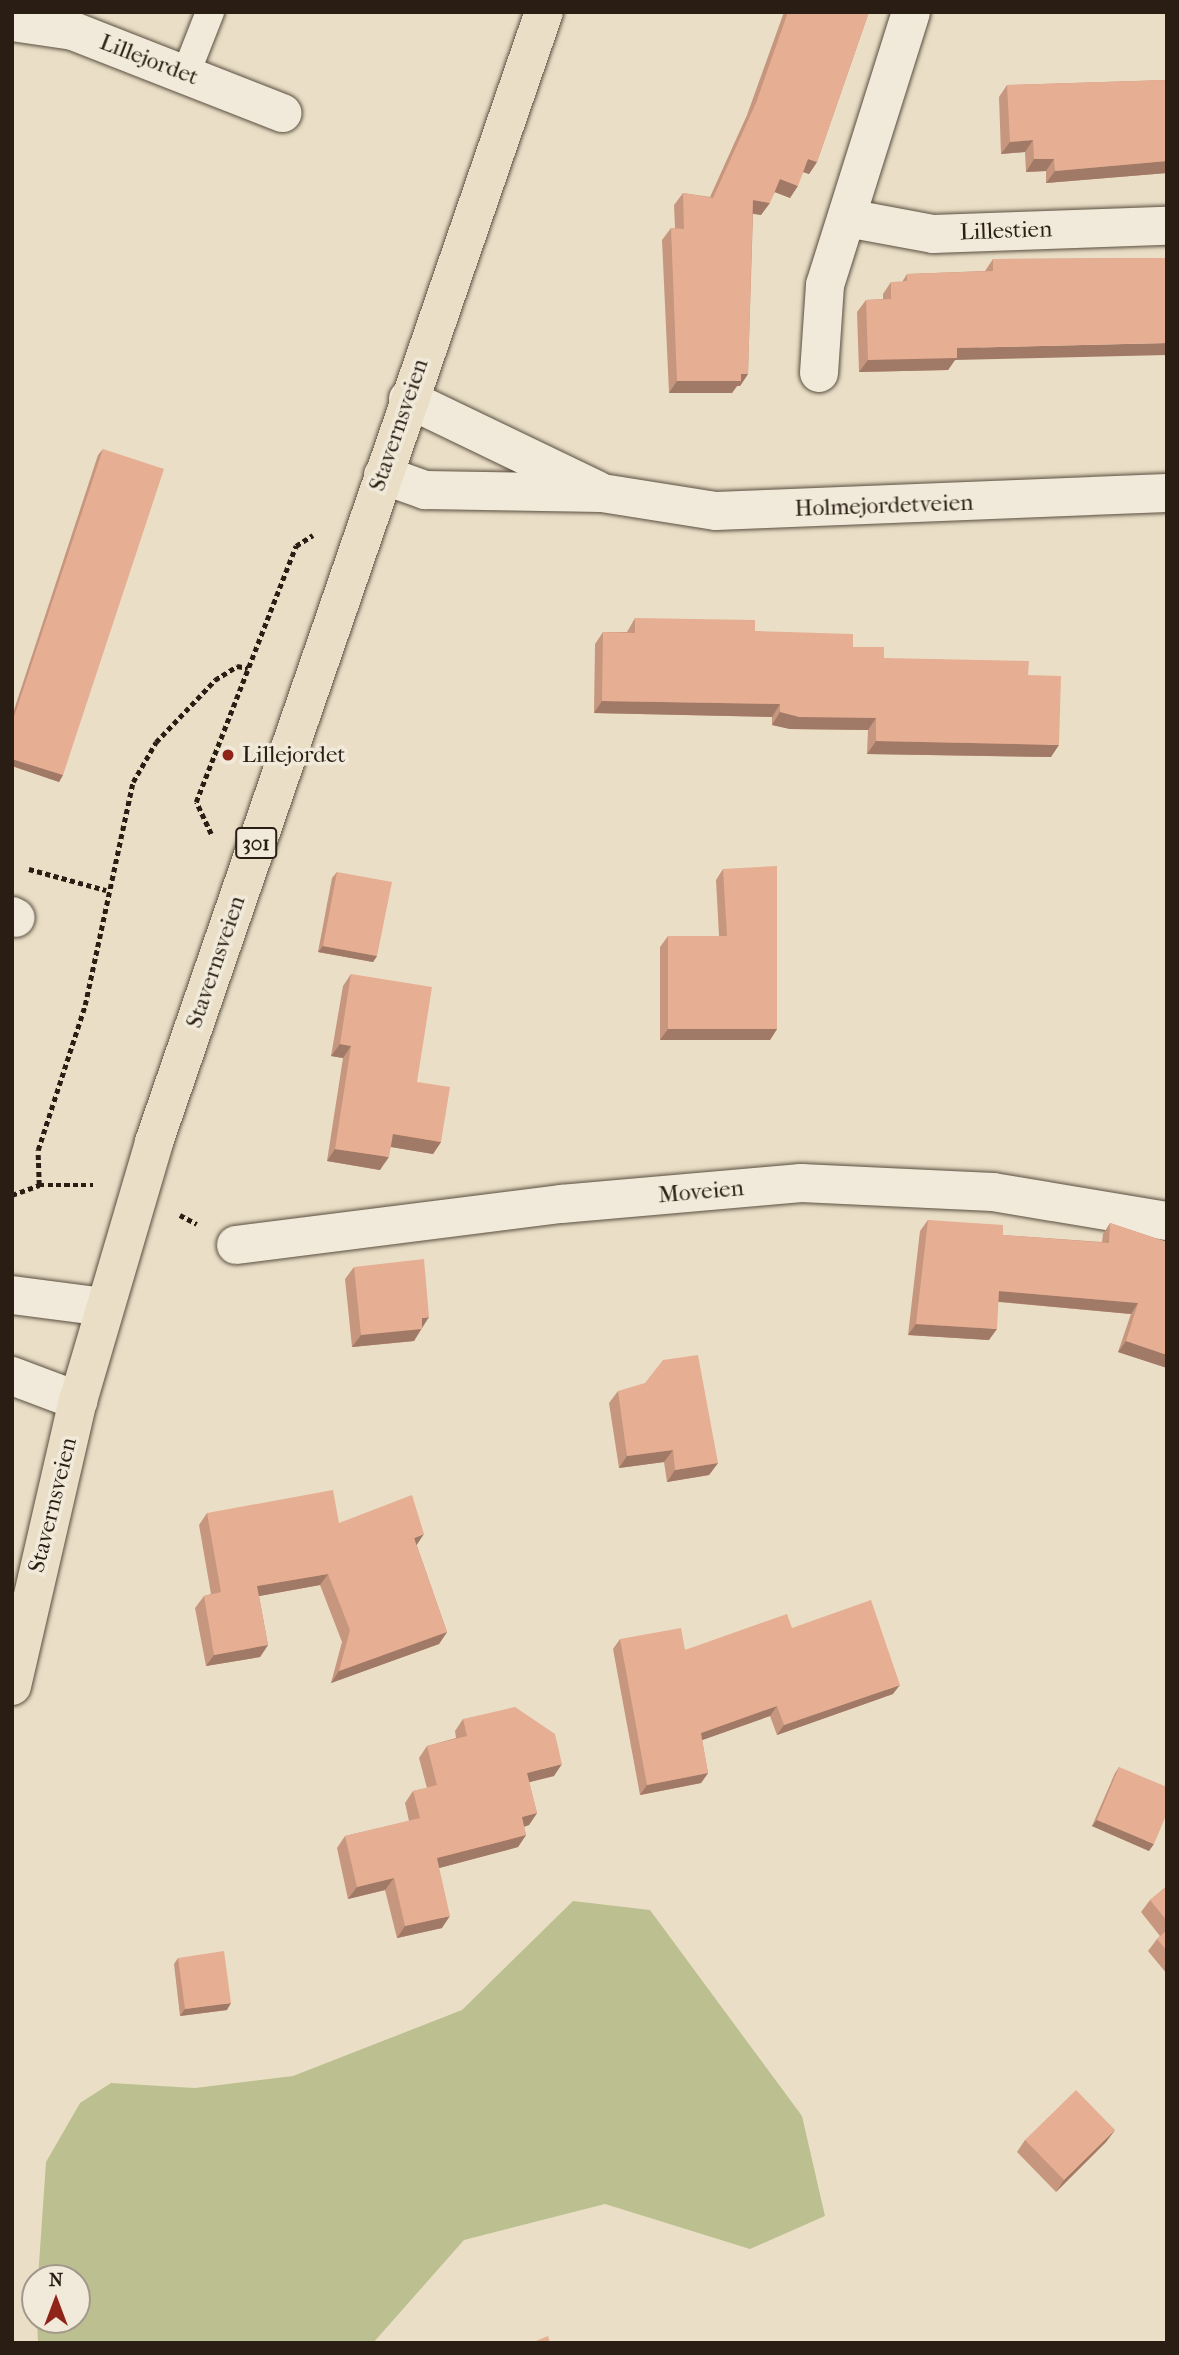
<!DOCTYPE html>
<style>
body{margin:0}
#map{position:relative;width:1179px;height:2355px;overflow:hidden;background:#eadfc6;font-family:"IM FELL French Canon",serif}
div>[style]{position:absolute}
.green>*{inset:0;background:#bcc091}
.path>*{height:4.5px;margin-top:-2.25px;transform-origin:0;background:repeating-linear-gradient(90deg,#2a1d14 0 5px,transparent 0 8.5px)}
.roads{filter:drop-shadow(0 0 2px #5a4e40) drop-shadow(0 0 2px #5a4e40)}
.service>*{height:28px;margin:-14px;padding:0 14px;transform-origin:14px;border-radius:14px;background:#f1eada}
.minor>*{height:38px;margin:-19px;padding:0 19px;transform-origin:19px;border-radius:19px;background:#f1eada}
.tertiary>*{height:38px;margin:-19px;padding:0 19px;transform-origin:19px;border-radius:19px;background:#f1eada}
.secondary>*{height:38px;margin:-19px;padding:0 19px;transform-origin:19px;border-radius:19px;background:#f1eada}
.primary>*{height:38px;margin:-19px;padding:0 19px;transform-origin:19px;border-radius:19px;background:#eadfc6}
.wall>*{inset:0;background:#c6967e}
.shaded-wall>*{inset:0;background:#a17a67}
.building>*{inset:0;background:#e6ae93}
.dots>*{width:19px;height:19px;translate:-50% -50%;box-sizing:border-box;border:4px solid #f1eada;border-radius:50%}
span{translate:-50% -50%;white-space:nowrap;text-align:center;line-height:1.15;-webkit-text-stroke:7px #f1eada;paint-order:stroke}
.shield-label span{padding:2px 5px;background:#f1eada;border:2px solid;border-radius:5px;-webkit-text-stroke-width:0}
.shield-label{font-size:21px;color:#2a1d14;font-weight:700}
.street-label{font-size:23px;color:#2a1d14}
.poi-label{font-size:23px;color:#2a1d14}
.left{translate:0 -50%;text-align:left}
.frame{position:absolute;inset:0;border:14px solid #2a1d14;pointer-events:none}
.north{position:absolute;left:21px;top:2264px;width:70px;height:70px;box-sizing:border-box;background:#f1eada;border:2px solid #a1988b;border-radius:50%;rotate:0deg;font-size:19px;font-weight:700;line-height:28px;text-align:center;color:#2a1d14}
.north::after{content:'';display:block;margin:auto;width:24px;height:32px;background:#8f2418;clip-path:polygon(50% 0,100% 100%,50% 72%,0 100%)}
</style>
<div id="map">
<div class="green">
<i style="clip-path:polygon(573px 1901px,650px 1910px,802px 2116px,825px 2216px,750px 2249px,605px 2204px,464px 2240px,373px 2343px,38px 2343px,37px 2320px,77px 2320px,77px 2278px,38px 2278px,46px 2162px,80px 2103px,111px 2083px,195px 2088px,293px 2076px,462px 2010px)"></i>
</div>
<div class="path">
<i style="left:211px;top:834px;width:35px;rotate:-115deg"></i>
<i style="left:196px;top:802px;width:275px;rotate:-68.7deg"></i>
<i style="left:296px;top:546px;width:20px;rotate:-33deg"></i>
<i style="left:29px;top:869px;width:80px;rotate:15.3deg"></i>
<i style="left:39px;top:1185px;width:35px;rotate:-92deg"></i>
<i style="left:38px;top:1150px;width:152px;rotate:-72deg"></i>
<i style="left:85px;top:1005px;width:228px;rotate:-77.9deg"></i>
<i style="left:133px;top:782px;width:46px;rotate:-60.1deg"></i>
<i style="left:156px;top:742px;width:86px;rotate:-46.4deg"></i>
<i style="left:215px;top:680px;width:26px;rotate:-32deg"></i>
<i style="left:237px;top:666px;width:11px;rotate:10deg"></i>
<i style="left:12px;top:1195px;width:29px;rotate:-20deg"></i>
<i style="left:39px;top:1185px;width:54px"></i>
<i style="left:180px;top:1215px;width:19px;rotate:28deg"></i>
</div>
<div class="roads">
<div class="service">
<i style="left:186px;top:73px;width:66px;rotate:-68.5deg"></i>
</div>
<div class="minor">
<i style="left:12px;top:22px;width:62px;rotate:8.4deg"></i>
<i style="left:73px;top:31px;width:225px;rotate:21.4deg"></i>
<i style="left:847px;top:218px;width:87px;rotate:10.5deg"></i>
<i style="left:933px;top:234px;width:234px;rotate:-2deg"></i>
<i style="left:819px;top:373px;width:88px;rotate:-86.1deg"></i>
<i style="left:825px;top:285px;width:286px;rotate:-72.5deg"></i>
<i style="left:12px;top:916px;width:4px;rotate:27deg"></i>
<i style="left:236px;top:1245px;width:328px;rotate:-7.2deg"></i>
<i style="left:561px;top:1204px;width:241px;rotate:-5deg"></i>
<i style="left:801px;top:1183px;width:192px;rotate:2.7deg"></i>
<i style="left:993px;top:1192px;width:176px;rotate:9.5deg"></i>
</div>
<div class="tertiary">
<i style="left:408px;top:399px;width:210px;rotate:25.7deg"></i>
<i style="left:383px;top:475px;width:45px;rotate:19.7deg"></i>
<i style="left:425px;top:490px;width:177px;rotate:1deg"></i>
<i style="left:602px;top:493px;width:115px;rotate:9deg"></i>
<i style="left:716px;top:511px;width:451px;rotate:-2.3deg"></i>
</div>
<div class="secondary">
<i style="left:12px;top:1295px;width:93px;rotate:7.4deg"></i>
<i style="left:12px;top:1376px;width:71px;rotate:20.7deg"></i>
</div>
<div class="primary">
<i style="left:12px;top:1686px;width:293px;rotate:-77deg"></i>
<i style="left:78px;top:1401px;width:270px;rotate:-73.6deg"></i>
<i style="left:154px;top:1142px;width:1195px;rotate:-70.96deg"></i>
</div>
</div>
<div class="wall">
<i style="clip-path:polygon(784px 12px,869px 12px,817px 162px,809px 174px,803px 172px,790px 198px,775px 192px,761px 215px,753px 214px,748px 374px,740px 386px,737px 386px,732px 393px,669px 393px,662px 240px,671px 228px,675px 228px,674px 205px,683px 193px,710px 197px,747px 115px)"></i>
<i style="clip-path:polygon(1167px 80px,1167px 173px,1046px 183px,1046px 171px,1026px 172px,1025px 152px,1001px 154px,999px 97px,1007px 85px)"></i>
<i style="clip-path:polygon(1167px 258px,955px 360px,948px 370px,859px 372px,857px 312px,866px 300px,883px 299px,883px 294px,891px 282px,902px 282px,907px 274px,985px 271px,993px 259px)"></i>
<i style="clip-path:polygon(103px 449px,63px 775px,59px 782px,12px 766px,12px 716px,98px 455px)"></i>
<i style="clip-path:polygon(635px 618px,755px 631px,853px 647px,884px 658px,1028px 675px,1051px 757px,867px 754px,868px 730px,790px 729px,772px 725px,772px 717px,594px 713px,595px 644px,603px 632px,627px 632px)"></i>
<i style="clip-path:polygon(723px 869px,777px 1029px,770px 1040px,660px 1040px,660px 947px,668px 936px,719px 936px,716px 880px)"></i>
<i style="clip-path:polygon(337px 872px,377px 956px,373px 962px,318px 952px,332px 878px)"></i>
<i style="clip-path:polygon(351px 974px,417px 1082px,441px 1142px,433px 1154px,391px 1147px,380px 1170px,327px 1161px,343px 1058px,331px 1056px,343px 986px)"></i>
<i style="clip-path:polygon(928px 1220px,1003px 1235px,1102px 1242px,1103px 1234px,1110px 1223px,1167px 1242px,1167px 1368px,1118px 1352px,1131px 1314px,998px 1302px,989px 1340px,908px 1335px,920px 1231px)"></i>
<i style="clip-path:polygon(354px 1267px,422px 1326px,414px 1341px,352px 1347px,345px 1279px)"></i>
<i style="clip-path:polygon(618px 1391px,718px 1463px,709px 1475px,667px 1482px,664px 1462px,619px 1468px,609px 1403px)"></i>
<i style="clip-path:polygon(207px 1513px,339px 1523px,417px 1546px,447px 1632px,439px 1644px,331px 1683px,342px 1642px,320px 1585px,259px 1596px,268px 1645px,260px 1657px,206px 1666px,195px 1608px,204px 1596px,211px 1594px,199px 1525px)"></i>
<i style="clip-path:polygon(792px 1628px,893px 1694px,777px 1735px,770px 1716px,702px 1740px,708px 1773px,701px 1783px,640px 1795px,613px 1649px,620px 1639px,685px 1650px)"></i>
<i style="clip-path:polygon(463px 1719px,554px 1776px,529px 1782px,537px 1813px,529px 1825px,524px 1827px,526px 1835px,518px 1847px,439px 1868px,442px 1928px,397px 1938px,385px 1890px,348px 1899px,337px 1848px,345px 1836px,409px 1821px,405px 1803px,413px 1791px,427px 1788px,419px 1758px,427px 1746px,456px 1738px,455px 1731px)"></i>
<i style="clip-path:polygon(1119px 1767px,1149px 1851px,1092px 1826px,1115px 1773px)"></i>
<i style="clip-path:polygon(1167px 1886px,1167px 1974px,1148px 1951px,1157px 1939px,1160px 1936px,1141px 1912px,1150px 1900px)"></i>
<i style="clip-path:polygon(178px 1958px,227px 2010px,180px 2016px,174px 1964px)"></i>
<i style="clip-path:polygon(1115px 2130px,1106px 2142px,1056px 2192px,1017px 2152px,1025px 2140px)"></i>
</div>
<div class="shaded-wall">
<i style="clip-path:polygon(1033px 140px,1025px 152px,1001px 154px,1010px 142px)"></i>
<i style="clip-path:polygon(808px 159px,817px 162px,809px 174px,800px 171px)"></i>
<i style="clip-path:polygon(1034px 159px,1054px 159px,1046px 171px,1026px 172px)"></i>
<i style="clip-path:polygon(1167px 161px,1167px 173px,1046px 183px,1055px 171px)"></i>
<i style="clip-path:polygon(780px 179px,798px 186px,790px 198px,772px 191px)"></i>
<i style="clip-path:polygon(753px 200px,770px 203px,761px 215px,744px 212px)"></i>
<i style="clip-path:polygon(1167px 343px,1167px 355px,955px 360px,948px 370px,859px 372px,868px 360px,957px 348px)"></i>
<i style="clip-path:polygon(741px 374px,748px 374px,740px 386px,737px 386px,732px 393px,669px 393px,677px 381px)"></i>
<i style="clip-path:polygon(602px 701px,780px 704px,772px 717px,594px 713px)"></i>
<i style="clip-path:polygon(780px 712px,876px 718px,868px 730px,790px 729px,772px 725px)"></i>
<i style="clip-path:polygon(876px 741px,1059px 745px,1051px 757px,867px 754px)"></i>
<i style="clip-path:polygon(12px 759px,63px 775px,59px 782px,12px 766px)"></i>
<i style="clip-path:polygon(323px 946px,377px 956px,373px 962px,318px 952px)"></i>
<i style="clip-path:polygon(668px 1029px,777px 1029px,770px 1040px,660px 1040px)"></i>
<i style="clip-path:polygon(340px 1044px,351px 1046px,343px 1058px,331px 1056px)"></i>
<i style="clip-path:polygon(393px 1134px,441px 1142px,433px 1154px,385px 1146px)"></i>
<i style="clip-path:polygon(335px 1149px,389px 1157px,380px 1170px,327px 1161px)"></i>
<i style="clip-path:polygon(999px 1291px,1138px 1303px,1131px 1314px,992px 1301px)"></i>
<i style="clip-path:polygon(429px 1317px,414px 1341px,352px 1347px,361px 1335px,422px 1318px)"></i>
<i style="clip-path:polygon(916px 1324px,997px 1329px,989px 1340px,908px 1335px)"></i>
<i style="clip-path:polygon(1126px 1341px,1167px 1355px,1167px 1368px,1118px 1352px)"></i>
<i style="clip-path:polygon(673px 1450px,664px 1462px,619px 1468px,627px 1456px)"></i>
<i style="clip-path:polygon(718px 1463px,709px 1475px,667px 1482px,675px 1470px)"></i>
<i style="clip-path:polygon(424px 1534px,416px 1546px,414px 1538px)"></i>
<i style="clip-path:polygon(328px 1574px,320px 1585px,249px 1598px,257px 1586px)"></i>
<i style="clip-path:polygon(447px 1632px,439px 1644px,331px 1683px,339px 1671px)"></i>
<i style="clip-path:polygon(268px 1645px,260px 1657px,206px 1666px,214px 1655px)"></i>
<i style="clip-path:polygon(900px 1685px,893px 1694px,777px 1735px,784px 1725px)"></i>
<i style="clip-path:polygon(777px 1706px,770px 1716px,694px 1743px,701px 1733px)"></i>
<i style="clip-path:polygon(562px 1764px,554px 1776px,518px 1785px,527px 1773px)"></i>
<i style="clip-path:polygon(708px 1773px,701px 1783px,640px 1795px,647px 1785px)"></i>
<i style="clip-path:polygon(537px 1813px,529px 1825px,513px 1830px,522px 1817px)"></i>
<i style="clip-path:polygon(1097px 1820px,1154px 1844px,1149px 1851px,1092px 1826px)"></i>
<i style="clip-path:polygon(526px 1835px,518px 1847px,428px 1871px,437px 1858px)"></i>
<i style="clip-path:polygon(394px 1878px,385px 1890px,348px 1899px,357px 1887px)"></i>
<i style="clip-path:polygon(450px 1916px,442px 1928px,397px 1938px,405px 1926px)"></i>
<i style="clip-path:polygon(231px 2003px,227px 2010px,180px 2016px,185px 2009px)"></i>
<i style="clip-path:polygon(1115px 2130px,1106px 2142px,1056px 2192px,1064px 2180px)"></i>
</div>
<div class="building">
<i style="clip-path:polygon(788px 12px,869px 12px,817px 162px,808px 159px,798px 186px,780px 179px,770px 203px,753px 200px,748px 374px,741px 374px,741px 381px,677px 381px,671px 228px,684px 229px,683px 193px,713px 198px,756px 103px)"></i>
<i style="clip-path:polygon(1167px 80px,1167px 161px,1055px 171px,1054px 159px,1034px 159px,1033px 140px,1010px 142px,1007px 85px)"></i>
<i style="clip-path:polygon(1167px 258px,1167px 343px,957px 348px,957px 358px,868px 360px,866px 300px,891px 299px,891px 282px,907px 281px,907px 274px,993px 271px,993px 259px)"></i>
<i style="clip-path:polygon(103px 449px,164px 469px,63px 775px,12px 759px,12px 723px)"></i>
<i style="clip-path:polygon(635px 618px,755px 620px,755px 631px,853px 634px,853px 647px,884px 647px,884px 658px,1029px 661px,1028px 675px,1061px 676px,1059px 745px,876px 741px,876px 718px,799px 717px,780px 712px,780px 704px,602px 701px,603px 632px,635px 633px)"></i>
<i style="clip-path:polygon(777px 866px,777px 1029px,668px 1029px,668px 936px,727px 936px,723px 869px)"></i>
<i style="clip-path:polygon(337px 872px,392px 882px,377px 956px,323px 946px)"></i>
<i style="clip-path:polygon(351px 974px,432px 987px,417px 1082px,450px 1087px,441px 1142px,393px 1134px,389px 1157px,335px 1149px,351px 1046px,340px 1044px)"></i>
<i style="clip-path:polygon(928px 1220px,1003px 1225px,1003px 1235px,1109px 1243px,1110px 1223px,1167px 1242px,1167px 1355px,1126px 1341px,1138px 1303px,999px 1291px,997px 1329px,916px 1324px)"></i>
<i style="clip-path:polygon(424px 1259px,429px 1317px,422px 1318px,422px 1329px,361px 1335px,354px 1267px)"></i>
<i style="clip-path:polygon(698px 1355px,718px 1463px,675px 1470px,673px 1450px,627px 1456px,618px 1391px,645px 1383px,663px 1360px)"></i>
<i style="clip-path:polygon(333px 1490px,339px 1523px,412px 1495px,424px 1534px,414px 1538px,447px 1632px,339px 1671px,350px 1630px,328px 1574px,257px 1586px,268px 1645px,214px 1655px,204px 1596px,221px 1592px,207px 1513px)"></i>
<i style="clip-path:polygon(871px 1600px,900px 1685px,784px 1725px,777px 1706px,701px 1733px,708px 1773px,647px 1785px,620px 1639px,681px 1628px,685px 1650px,787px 1614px,792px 1628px)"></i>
<i style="clip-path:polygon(515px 1707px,555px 1734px,562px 1764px,527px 1773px,537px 1813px,522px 1817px,526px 1835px,437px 1858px,450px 1916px,405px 1926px,394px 1878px,357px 1887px,345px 1836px,420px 1818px,413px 1791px,437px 1785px,427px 1746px,467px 1736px,463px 1719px)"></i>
<i style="clip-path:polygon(1119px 1767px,1167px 1787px,1167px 1813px,1154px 1844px,1097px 1820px)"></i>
<i style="clip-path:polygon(1167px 1886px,1167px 1921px,1150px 1900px)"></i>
<i style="clip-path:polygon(1167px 1930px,1167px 1951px,1157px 1939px)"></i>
<i style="clip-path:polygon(224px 1951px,231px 2003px,185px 2009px,178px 1958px)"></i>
<i style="clip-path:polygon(1076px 2090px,1115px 2130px,1064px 2180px,1025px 2140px)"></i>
<i style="clip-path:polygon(548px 2336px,550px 2343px,531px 2343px)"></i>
</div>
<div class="dots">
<i style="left:228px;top:755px;background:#8f2418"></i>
</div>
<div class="shield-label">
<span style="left:256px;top:843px">301</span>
</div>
<div class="street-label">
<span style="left:149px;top:60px;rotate:21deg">Lillejordet</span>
<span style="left:1006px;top:231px;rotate:-2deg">Lillestien</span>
<span style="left:399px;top:425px;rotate:-71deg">Stavernsveien</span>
<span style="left:884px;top:506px;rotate:-2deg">Holmejordetveien</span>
<span style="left:216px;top:962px;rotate:-71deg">Stavernsveien</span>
<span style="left:701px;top:1192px;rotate:-5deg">Moveien</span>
<span style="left:53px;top:1505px;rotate:-76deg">Stavernsveien</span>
</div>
<div class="poi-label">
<span class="left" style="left:242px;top:755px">Lillejordet</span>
</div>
<div class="frame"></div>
<div class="north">N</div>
</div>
